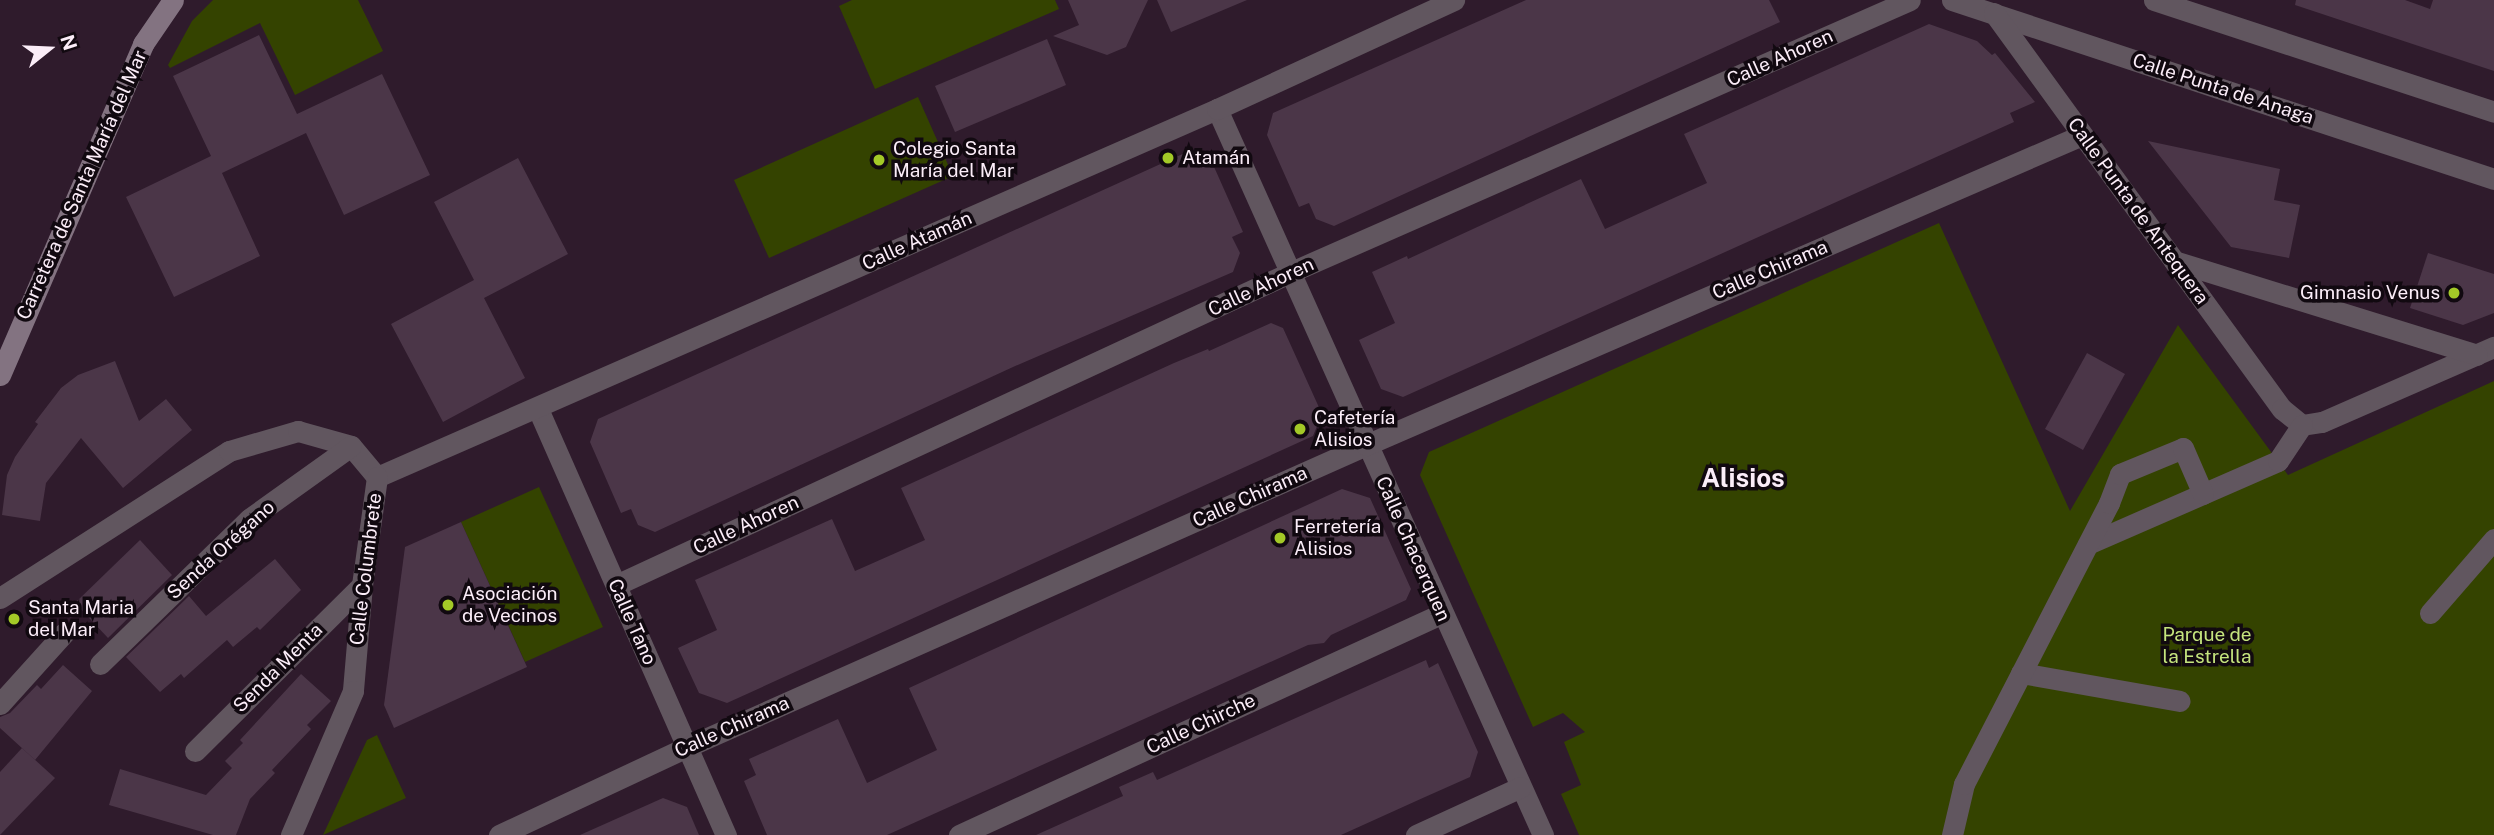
<!DOCTYPE html>
<meta charset="utf-8">
<style>
body{margin:0}
#map{position:relative;width:2494px;height:835px;overflow:hidden;background:#2f1b2c;font-family:"Public Sans",sans-serif}
div>[style]{position:absolute}
.green>*{inset:0;background:#344300}
.building>*{inset:0;background:#4b3648}
.street>*{height:21px;margin:-10.5px;padding:0 10.5px;transform-origin:10.5px;border-radius:10.5px;background:#61565f}
.secondary>*{height:21px;margin:-10.5px;padding:0 10.5px;transform-origin:10.5px;border-radius:10.5px;background:#837381}
.dots>*{width:19px;height:19px;translate:-50% -50%;box-sizing:border-box;border:4px solid #110910;border-radius:50%}
span{translate:-50% -50%;white-space:nowrap;text-align:center;line-height:1.15;-webkit-text-stroke:7px #110910;paint-order:stroke}
.street-label{font-size:19px;color:#fbedf8}
.poi-label{font-size:19px;color:#fbedf8}
.left{translate:0 -50%;text-align:left}
.right{translate:-100% -50%;text-align:right}
.park-label{font-size:19px;color:#c5e47e}
.district-label{font-size:26px;color:#fbedf8;font-weight:700}
.north{position:absolute;left:14px;top:14px;width:70px;height:70px;-webkit-text-stroke:5px #110910;paint-order:stroke;rotate:72deg;font-size:19px;font-weight:700;line-height:28px;text-align:center;color:#fbedf8}
.north::after{content:'';display:block;margin:auto;width:24px;height:32px;background:#fbedf8;clip-path:polygon(50% 0,100% 100%,50% 72%,0 100%)}
</style>
<div id="map">
<div class="green">
<i style="clip-path:polygon(213px 0,358px 0,383px 51px,295px 95px,260px 23px,170px 68px,168px 65px,192px 21px)"></i>
<i style="clip-path:polygon(852px 0,1055px 0,1059px 9px,875px 89px,839px 6px)"></i>
<i style="clip-path:polygon(918px 97px,953px 176px,769px 258px,734px 180px)"></i>
<i style="clip-path:polygon(1939px 223px,2070px 511px,2178px 325px,2288px 475px,2494px 381px,2494px 835px,1579px 835px,1561px 794px,1581px 785px,1564px 742px,1585px 732px,1563px 713px,1533px 727px,1420px 475px,1429px 452px)"></i>
<i style="clip-path:polygon(539px 487px,603px 627px,525px 662px,461px 522px)"></i>
<i style="clip-path:polygon(377px 735px,406px 798px,323px 835px,367px 740px)"></i>
</div>
<div class="building">
<i style="clip-path:polygon(1068px 0,1148px 0,1126px 47px,1107px 55px,1053px 36px,1079px 25px)"></i>
<i style="clip-path:polygon(1157px 0,1247px 0,1171px 32px)"></i>
<i style="clip-path:polygon(1526px 0,1769px 0,1780px 22px,1334px 226px,1316px 219px,1309px 203px,1299px 207px,1267px 135px,1273px 113px)"></i>
<i style="clip-path:polygon(2296px 0,2405px 0,2430px 9px,2433px 0,2494px 0,2494px 71px,2295px 5px)"></i>
<i style="clip-path:polygon(1929px 24px,1977px 41px,1992px 55px,1995px 53px,2035px 102px,2010px 113px,2014px 122px,1403px 397px,1381px 389px,1359px 340px,1395px 323px,1372px 272px,1407px 256px,1408px 259px,1581px 179px,1605px 229px,1707px 183px,1684px 134px)"></i>
<i style="clip-path:polygon(259px 35px,297px 114px,382px 74px,430px 175px,344px 215px,306px 133px,222px 173px,260px 256px,174px 297px,126px 197px,211px 156px,173px 76px)"></i>
<i style="clip-path:polygon(1047px 39px,1066px 85px,955px 132px,935px 86px)"></i>
<i style="clip-path:polygon(2148px 141px,2280px 169px,2274px 200px,2300px 205px,2289px 258px,2231px 247px)"></i>
<i style="clip-path:polygon(1187px 152px,1211px 160px,1243px 232px,1232px 237px,1240px 253px,1233px 272px,1013px 367px,655px 532px,638px 525px,631px 509px,621px 513px,590px 442px,598px 419px)"></i>
<i style="clip-path:polygon(518px 158px,568px 254px,484px 298px,525px 378px,443px 422px,391px 324px,474px 280px,434px 202px)"></i>
<i style="clip-path:polygon(2428px 253px,2494px 274px,2494px 313px,2463px 325px,2410px 308px)"></i>
<i style="clip-path:polygon(1271px 323px,1283px 328px,1322px 414px,1313px 436px,727px 703px,699px 693px,678px 648px,717px 630px,695px 580px,832px 519px,855px 571px,925px 540px,901px 488px,1174px 363px,1208px 349px,1209px 351px)"></i>
<i style="clip-path:polygon(2087px 353px,2125px 374px,2083px 450px,2045px 429px)"></i>
<i style="clip-path:polygon(115px 361px,139px 421px,166px 399px,192px 430px,123px 488px,81px 438px,46px 483px,40px 521px,2px 515px,7px 475px,15px 457px,38px 424px,35px 422px,61px 388px,78px 375px)"></i>
<i style="clip-path:polygon(1342px 489px,1370px 498px,1411px 589px,1406px 600px,1331px 635px,1324px 643px,1308px 645px,887px 835px,767px 835px,744px 781px,756px 775px,749px 759px,838px 719px,867px 783px,937px 750px,909px 688px)"></i>
<i style="clip-path:polygon(461px 522px,527px 667px,394px 728px,384px 705px,405px 547px)"></i>
<i style="clip-path:polygon(140px 540px,172px 575px,108px 638px,75px 603px)"></i>
<i style="clip-path:polygon(275px 559px,301px 590px,260px 630px,257px 627px,233px 647px,227px 640px,184px 678px,181px 674px,160px 692px,126px 657px,189px 596px,206px 616px)"></i>
<i style="clip-path:polygon(1426px 660px,1429px 668px,1438px 663px,1478px 752px,1470px 777px,1425px 797px,1341px 835px,1036px 835px,1123px 796px,1119px 787px,1153px 772px,1157px 780px)"></i>
<i style="clip-path:polygon(63px 665px,92px 691px,35px 760px,0 728px,0 717px,10px 713px,37px 685px,41px 689px)"></i>
<i style="clip-path:polygon(301px 674px,331px 701px,307px 725px,311px 729px,272px 770px,275px 773px,250px 799px,236px 835px,213px 835px,109px 805px,120px 769px,206px 795px,232px 768px,225px 761px,243px 743px,240px 740px)"></i>
<i style="clip-path:polygon(22px 748px,55px 778px,0 835px,0 772px)"></i>
<i style="clip-path:polygon(663px 798px,687px 807px,699px 835px,580px 835px)"></i>
</div>
<div class="street">
<i style="left:1952px;top:0;width:571px;rotate:18.28deg"></i>
<i style="left:2154px;top:0;width:358px;rotate:18.2deg"></i>
<i style="left:1994px;top:13px;width:490px;rotate:54deg"></i>
<i style="left:2282px;top:409px;width:26px;rotate:39deg"></i>
<i style="left:2302px;top:425px;width:20px;rotate:-9deg"></i>
<i style="left:2322px;top:422px;width:188px;rotate:-23.6deg"></i>
<i style="left:1217px;top:109px;width:796px;rotate:65.82deg"></i>
<i style="left:2174px;top:261px;width:317px;rotate:17.2deg"></i>
<i style="left:538px;top:409px;width:466px;rotate:66.2deg"></i>
<i style="left:377px;top:477px;width:917px;rotate:-23.66deg"></i>
<i style="left:1217px;top:109px;width:261px;rotate:-24.7deg"></i>
<i style="left:2088px;top:544px;width:207px;rotate:-23.6deg"></i>
<i style="left:2278px;top:461px;width:43px;rotate:-56.3deg"></i>
<i style="left:616px;top:585px;width:742px;rotate:-24.87deg"></i>
<i style="left:1289px;top:273px;width:678px;rotate:-23.73deg"></i>
<i style="left:0;top:598px;width:272px;rotate:-32.7deg"></i>
<i style="left:229px;top:451px;width:72px;rotate:-16.2deg"></i>
<i style="left:298px;top:431px;width:55px;rotate:15.8deg"></i>
<i style="left:351px;top:446px;width:40px;rotate:50deg"></i>
<i style="left:377px;top:477px;width:109px;rotate:97.9deg"></i>
<i style="left:362px;top:585px;width:106px;rotate:94.9deg"></i>
<i style="left:353px;top:691px;width:157px;rotate:113.3deg"></i>
<i style="left:2430px;top:613px;width:98px;rotate:-49.1deg"></i>
<i style="left:100px;top:664px;width:208px;rotate:-44.2deg"></i>
<i style="left:249px;top:519px;width:125px;rotate:-35.6deg"></i>
<i style="left:2021px;top:673px;width:161px;rotate:10deg"></i>
<i style="left:0;top:704px;width:96px;rotate:-48deg"></i>
<i style="left:195px;top:751px;width:235px;rotate:-44.8deg"></i>
<i style="left:499px;top:835px;width:208px;rotate:-25.1deg"></i>
<i style="left:687px;top:747px;width:743px;rotate:-23.98deg"></i>
<i style="left:1366px;top:445px;width:780px;rotate:-23.41deg"></i>
<i style="left:959px;top:835px;width:532px;rotate:-24.64deg"></i>
<i style="left:1416px;top:835px;width:115px;rotate:-24.6deg"></i>
<i style="left:1952px;top:835px;width:52px;rotate:-76.8deg"></i>
<i style="left:1964px;top:784px;width:316px;rotate:-62.7deg"></i>
<i style="left:2109px;top:503px;width:31px;rotate:-69deg"></i>
<i style="left:2120px;top:474px;width:68px;rotate:-22.4deg"></i>
<i style="left:2183px;top:448px;width:50px;rotate:66.5deg"></i>
</div>
<div class="secondary">
<i style="left:0;top:375px;width:361px;rotate:-66.6deg"></i>
<i style="left:143px;top:44px;width:53px;rotate:-55.7deg"></i>
</div>
<div class="dots">
<i style="left:1168px;top:158px;background:#a3c927"></i>
<i style="left:879px;top:160px;background:#a3c927"></i>
<i style="left:2454px;top:293px;background:#a3c927"></i>
<i style="left:1300px;top:429px;background:#a3c927"></i>
<i style="left:1280px;top:538px;background:#a3c927"></i>
<i style="left:448px;top:605px;background:#a3c927"></i>
<i style="left:14px;top:619px;background:#a3c927"></i>
</div>
<div class="street-label">
<span style="left:1780px;top:58px;rotate:-24deg">Calle Ahoren</span>
<span style="left:2223px;top:89px;rotate:18deg">Calle Punta de Anaga</span>
<span style="left:82px;top:185px;rotate:-66deg">Carretera de Santa María del Mar</span>
<span style="left:2138px;top:211px;rotate:54deg">Calle Punta de Antequera</span>
<span style="left:917px;top:241px;rotate:-24deg">Calle Atamán</span>
<span style="left:1770px;top:270px;rotate:-23deg">Calle Chirama</span>
<span style="left:1261px;top:287px;rotate:-25deg">Calle Ahoren</span>
<span style="left:1250px;top:497px;rotate:-24deg">Calle Chirama</span>
<span style="left:746px;top:525px;rotate:-25deg">Calle Ahoren</span>
<span style="left:1413px;top:549px;rotate:66deg">Calle Chacerquen</span>
<span style="left:221px;top:550px;rotate:-42deg">Senda Orégano</span>
<span style="left:366px;top:569px;rotate:-83deg">Calle Columbrete</span>
<span style="left:632px;top:622px;rotate:66deg">Calle Tano</span>
<span style="left:278px;top:668px;rotate:-45deg">Senda Menta</span>
<span style="left:1201px;top:724px;rotate:-25deg">Calle Chirche</span>
<span style="left:732px;top:727px;rotate:-24deg">Calle Chirama</span>
</div>
<div class="poi-label">
<span class="left" style="left:893px;top:160px">Colegio Santa<br>María del Mar</span>
<span class="left" style="left:1182px;top:158px">Atamán</span>
<span class="right" style="left:2440px;top:293px">Gimnasio Venus</span>
<span class="left" style="left:1314px;top:429px">Cafetería<br>Alisios</span>
<span class="left" style="left:1294px;top:538px">Ferretería<br>Alisios</span>
<span class="left" style="left:462px;top:605px">Asociación<br>de Vecinos</span>
<span class="left" style="left:28px;top:619px">Santa Maria<br>del Mar</span>
</div>
<div class="park-label">
<span style="left:2207px;top:646px">Parque de<br>la Estrella</span>
</div>
<div class="district-label">
<span style="left:1743px;top:478px">Alisios</span>
</div>
<div class="north">N</div>
</div>
